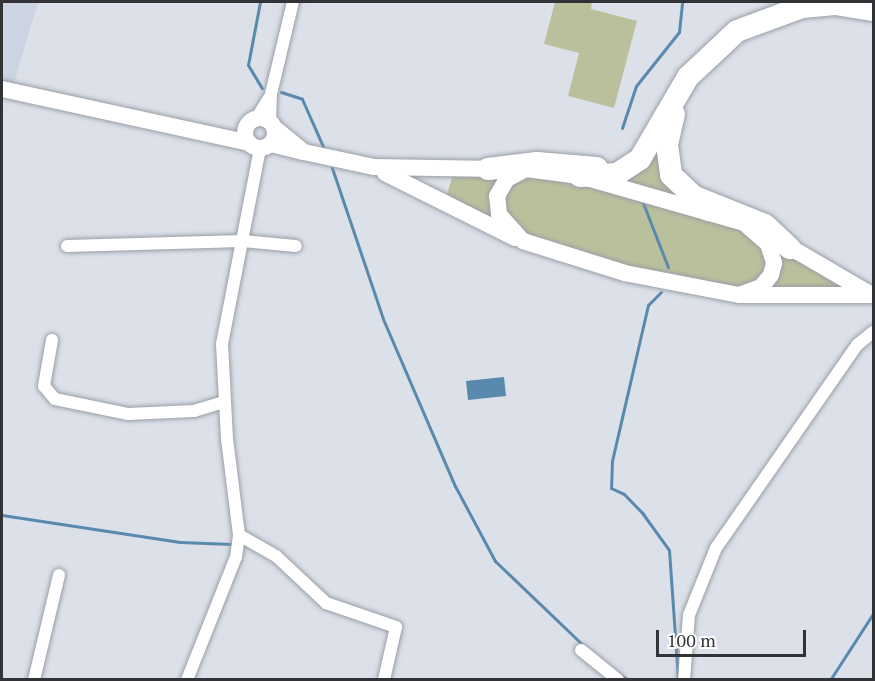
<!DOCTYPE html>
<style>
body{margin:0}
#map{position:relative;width:875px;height:681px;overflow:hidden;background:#dbe0e9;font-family:"PT Serif",serif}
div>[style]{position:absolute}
.built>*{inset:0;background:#ccd4e3}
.green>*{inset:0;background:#bbc09c}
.water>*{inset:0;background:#598aae}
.stream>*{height:3px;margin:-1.5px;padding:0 1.5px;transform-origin:1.5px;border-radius:1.5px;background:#598aae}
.roads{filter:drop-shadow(0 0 2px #999ea6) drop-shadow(0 0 2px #999ea6)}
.minor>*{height:12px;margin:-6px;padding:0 6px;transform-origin:6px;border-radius:6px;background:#fff}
.secondary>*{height:16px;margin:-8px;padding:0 8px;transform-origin:8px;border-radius:8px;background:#fff}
.secondary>.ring{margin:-8px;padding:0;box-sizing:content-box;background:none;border:16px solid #fff;border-radius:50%}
.motorway>*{height:22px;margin:-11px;padding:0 11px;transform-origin:11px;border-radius:11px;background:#fff}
span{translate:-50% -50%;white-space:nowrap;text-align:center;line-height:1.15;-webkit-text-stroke:6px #fff;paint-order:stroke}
.frame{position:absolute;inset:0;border:3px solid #313336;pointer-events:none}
.scale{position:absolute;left:656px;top:630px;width:150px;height:27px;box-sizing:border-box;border:3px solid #313336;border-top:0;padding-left:8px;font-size:18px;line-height:21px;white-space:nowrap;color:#313336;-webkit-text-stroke:4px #fff;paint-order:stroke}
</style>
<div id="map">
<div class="built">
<i style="clip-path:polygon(2px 2px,38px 2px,13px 86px,2px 84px)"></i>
</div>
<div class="green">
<i style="clip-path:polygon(555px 2px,592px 2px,591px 9px,637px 21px,614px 108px,568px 96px,579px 53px,544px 44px)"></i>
<i style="clip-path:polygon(655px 144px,679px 191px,674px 198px,623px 184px)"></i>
<i style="clip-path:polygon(526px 174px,695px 211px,750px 235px,766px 255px,766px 275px,744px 288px,672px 279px,529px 236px,505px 215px,503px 191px)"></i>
<i style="clip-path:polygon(453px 175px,505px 178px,503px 226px,447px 194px)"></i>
<i style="clip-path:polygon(776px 245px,846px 289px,764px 292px)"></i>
</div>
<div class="water">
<i style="clip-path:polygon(504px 377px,506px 396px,468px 400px,466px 381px)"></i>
</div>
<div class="stream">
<i style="left:260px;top:2px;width:64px;rotate:100.8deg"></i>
<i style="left:248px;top:65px;width:27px;rotate:59deg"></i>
<i style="left:281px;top:92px;width:22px;rotate:18deg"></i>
<i style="left:302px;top:99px;width:57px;rotate:66.1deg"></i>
<i style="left:622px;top:128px;width:44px;rotate:-71.6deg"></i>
<i style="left:636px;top:86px;width:69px;rotate:-51.5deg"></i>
<i style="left:679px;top:32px;width:30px;rotate:-84deg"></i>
<i style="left:332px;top:168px;width:159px;rotate:71.3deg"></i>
<i style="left:383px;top:319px;width:182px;rotate:66.7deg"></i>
<i style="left:455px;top:486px;width:85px;rotate:61.9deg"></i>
<i style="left:495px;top:561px;width:123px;rotate:43.7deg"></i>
<i style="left:643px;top:203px;width:69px;rotate:68.7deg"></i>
<i style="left:661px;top:292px;width:18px;rotate:135deg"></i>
<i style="left:648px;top:305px;width:160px;rotate:103deg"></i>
<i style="left:612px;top:461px;width:27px;rotate:92deg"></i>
<i style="left:611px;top:488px;width:14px;rotate:25deg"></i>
<i style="left:624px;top:494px;width:28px;rotate:46deg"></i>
<i style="left:643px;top:514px;width:44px;rotate:54.2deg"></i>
<i style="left:669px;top:550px;width:130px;rotate:86deg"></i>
<i style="left:2px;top:515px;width:180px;rotate:8.6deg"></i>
<i style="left:180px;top:542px;width:51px;rotate:2.2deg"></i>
<i style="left:622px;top:676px;width:8px;rotate:30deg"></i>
<i style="left:830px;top:680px;width:81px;rotate:-57.1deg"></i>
</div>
<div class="roads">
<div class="minor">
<i style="left:256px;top:119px;width:25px;rotate:-58deg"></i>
<i style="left:270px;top:122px;width:28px;rotate:-88deg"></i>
<i style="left:271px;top:94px;width:95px;rotate:-76.6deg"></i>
<i style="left:67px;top:246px;width:176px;rotate:-1.6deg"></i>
<i style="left:243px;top:241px;width:53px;rotate:5.4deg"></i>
<i style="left:52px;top:340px;width:47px;rotate:99.9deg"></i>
<i style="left:44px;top:386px;width:17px;rotate:50deg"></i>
<i style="left:55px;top:399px;width:75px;rotate:11.6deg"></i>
<i style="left:128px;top:414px;width:66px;rotate:-2.6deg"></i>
<i style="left:194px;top:411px;width:31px;rotate:-17deg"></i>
<i style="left:239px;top:535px;width:43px;rotate:29.6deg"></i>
<i style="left:276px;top:556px;width:69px;rotate:43.2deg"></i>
<i style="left:326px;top:603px;width:74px;rotate:18.9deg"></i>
<i style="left:396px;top:627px;width:54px;rotate:102.8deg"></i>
<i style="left:581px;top:650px;width:48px;rotate:39deg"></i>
<i style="left:34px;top:680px;width:108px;rotate:-76.6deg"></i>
<i style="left:187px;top:680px;width:132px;rotate:-68.3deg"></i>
<i style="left:236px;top:557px;width:22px;rotate:-82deg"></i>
<i style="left:239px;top:535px;width:97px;rotate:-97.1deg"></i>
<i style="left:227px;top:439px;width:95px;rotate:-93deg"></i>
<i style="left:222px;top:344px;width:200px;rotate:-79deg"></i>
<i style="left:684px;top:680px;width:65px;rotate:-85.6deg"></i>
<i style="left:689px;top:615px;width:72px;rotate:-68.1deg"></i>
<i style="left:716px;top:548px;width:247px;rotate:-55.2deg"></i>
<i style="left:857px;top:345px;width:22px;rotate:-39deg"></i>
</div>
<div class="secondary">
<i style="left:2px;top:89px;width:253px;rotate:12.3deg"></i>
<i class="ring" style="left:245px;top:118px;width:14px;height:14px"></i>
<i style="left:271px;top:144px;width:34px;rotate:14deg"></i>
<i style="left:304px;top:152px;width:38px;rotate:-141deg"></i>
<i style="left:304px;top:152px;width:72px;rotate:12.1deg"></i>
<i style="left:374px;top:167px;width:125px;rotate:0.9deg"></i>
<i style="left:526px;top:169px;width:54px;rotate:7.4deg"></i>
<i style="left:580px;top:176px;width:171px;rotate:16deg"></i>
<i style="left:744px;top:223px;width:32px;rotate:41deg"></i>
<i style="left:768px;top:244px;width:20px;rotate:72deg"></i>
<i style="left:774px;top:263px;width:12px;rotate:104deg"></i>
<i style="left:771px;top:275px;width:16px;rotate:130deg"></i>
<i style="left:761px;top:287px;width:23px;rotate:160deg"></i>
<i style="left:739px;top:295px;width:116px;rotate:-169.1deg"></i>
<i style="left:625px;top:273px;width:107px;rotate:-162.6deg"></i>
<i style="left:523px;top:241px;width:36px;rotate:-132deg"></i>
<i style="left:499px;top:214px;width:18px;rotate:-96deg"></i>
<i style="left:497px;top:196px;width:20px;rotate:-60deg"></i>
<i style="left:507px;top:179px;width:21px;rotate:-28deg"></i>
<i style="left:385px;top:173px;width:145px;rotate:26.6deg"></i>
<i style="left:781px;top:242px;width:103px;rotate:30.3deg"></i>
<i style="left:743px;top:295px;width:128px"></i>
</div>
<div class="motorway">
<i style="left:674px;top:114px;width:32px;rotate:103deg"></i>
<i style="left:667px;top:145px;width:30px;rotate:82deg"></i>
<i style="left:671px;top:175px;width:51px;rotate:43.4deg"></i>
<i style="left:488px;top:169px;width:49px;rotate:-7deg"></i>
<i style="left:537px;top:163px;width:60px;rotate:4.8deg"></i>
<i style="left:580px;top:176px;width:37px;rotate:-3deg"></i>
<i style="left:617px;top:174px;width:27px;rotate:-33deg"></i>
<i style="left:640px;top:159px;width:95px;rotate:-59.7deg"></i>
<i style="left:688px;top:77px;width:67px;rotate:-43.2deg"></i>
<i style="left:737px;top:31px;width:69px;rotate:-20.3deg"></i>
<i style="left:802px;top:7px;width:33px;rotate:-5deg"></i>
<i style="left:835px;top:4px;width:39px;rotate:9deg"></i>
<i style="left:695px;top:197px;width:75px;rotate:21.8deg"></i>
<i style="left:765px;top:225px;width:34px;rotate:43deg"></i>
</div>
</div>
<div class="frame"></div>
<div class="scale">100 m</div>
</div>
